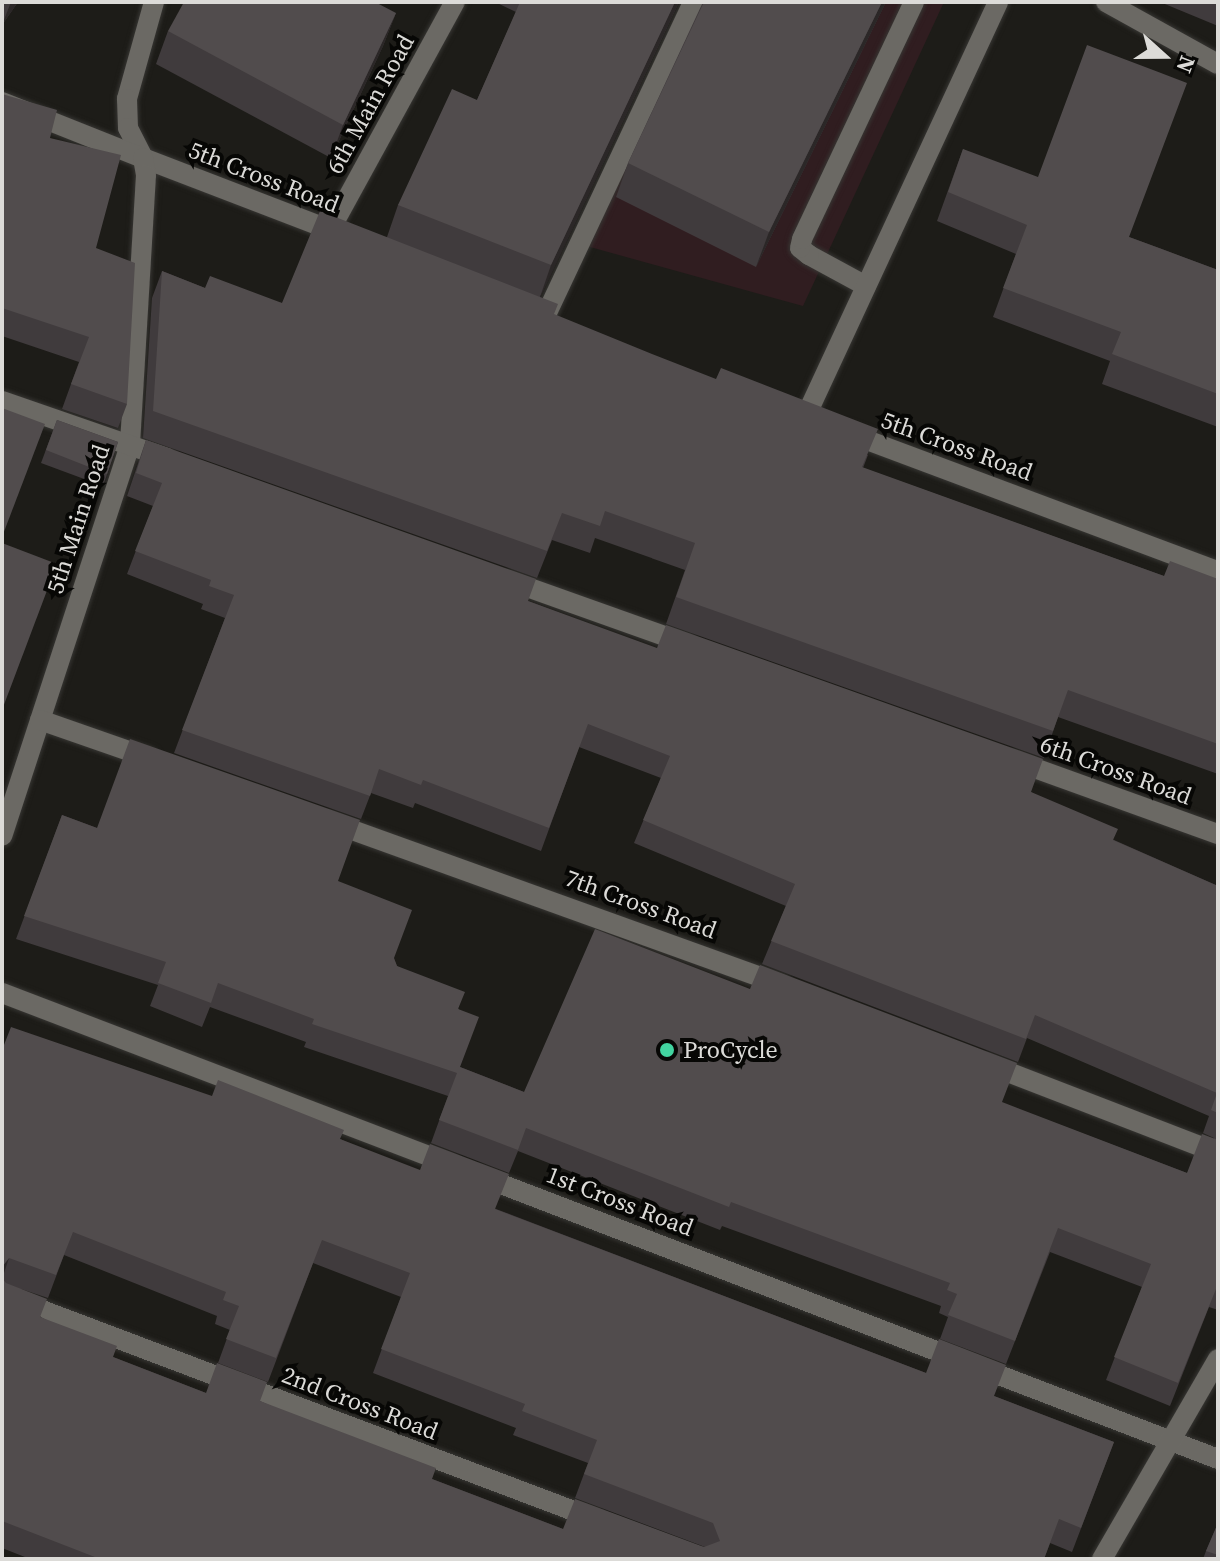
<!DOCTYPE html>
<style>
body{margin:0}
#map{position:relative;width:1220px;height:1561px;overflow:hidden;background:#1d1c18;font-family:"Source Serif 4",serif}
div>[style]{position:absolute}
.commercial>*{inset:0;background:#301d20}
.roads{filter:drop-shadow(0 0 2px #373633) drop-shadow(0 0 2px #373633)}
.lane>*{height:20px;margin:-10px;padding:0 10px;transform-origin:10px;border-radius:10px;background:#6b6964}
.street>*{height:20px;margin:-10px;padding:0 10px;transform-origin:10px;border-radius:10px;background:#6b6964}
.wall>*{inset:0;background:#403b3d}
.shaded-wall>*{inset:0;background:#2b2727}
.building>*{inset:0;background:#514c4d}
.dots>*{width:22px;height:22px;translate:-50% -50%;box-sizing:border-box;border:4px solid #070705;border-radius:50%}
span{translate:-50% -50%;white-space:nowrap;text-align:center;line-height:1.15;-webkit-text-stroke:8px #070705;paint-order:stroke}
.street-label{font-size:24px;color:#dcdbd8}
.poi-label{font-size:24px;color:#dcdbd8}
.left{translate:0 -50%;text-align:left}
.frame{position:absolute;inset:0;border:4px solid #dcdbd8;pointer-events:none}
.north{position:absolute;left:1124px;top:16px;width:80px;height:80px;-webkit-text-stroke:6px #070705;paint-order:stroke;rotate:111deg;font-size:22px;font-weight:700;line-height:32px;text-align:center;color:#dcdbd8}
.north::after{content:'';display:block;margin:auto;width:28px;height:36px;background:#dcdbd8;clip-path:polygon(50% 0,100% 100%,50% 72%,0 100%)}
</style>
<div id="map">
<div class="commercial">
<i style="clip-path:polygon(689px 2px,944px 2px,803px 306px,572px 242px)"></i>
</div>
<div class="roads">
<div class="lane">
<i style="left:866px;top:286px;width:65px;rotate:-151.5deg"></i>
<i style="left:809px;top:255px;width:11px;rotate:-142deg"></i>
<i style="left:800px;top:248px;width:9px;rotate:-77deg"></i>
<i style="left:802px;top:239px;width:262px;rotate:-64.7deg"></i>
<i style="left:546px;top:315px;width:346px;rotate:-64.8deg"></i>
</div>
<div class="street">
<i style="left:154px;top:2px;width:101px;rotate:105.6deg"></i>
<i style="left:127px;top:99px;width:29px;rotate:88deg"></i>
<i style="left:128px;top:128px;width:34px;rotate:63deg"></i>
<i style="left:143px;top:158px;width:209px;rotate:21deg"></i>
<i style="left:1106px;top:2px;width:128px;rotate:29deg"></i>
<i style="left:2px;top:102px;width:152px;rotate:21.7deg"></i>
<i style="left:143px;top:158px;width:17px;rotate:80deg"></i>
<i style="left:146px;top:175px;width:270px;rotate:93.4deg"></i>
<i style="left:130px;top:445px;width:411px;rotate:108.1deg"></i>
<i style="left:330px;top:230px;width:260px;rotate:-61.3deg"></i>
<i style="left:2px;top:401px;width:175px;rotate:19.1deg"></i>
<i style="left:805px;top:418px;width:459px;rotate:-65.1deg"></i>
<i style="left:848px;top:433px;width:395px;rotate:20.5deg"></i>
<i style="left:510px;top:581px;width:188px;rotate:19.6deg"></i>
<i style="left:40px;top:720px;width:115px;rotate:19.2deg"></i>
<i style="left:1015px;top:761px;width:216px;rotate:19.8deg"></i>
<i style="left:330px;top:822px;width:480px;rotate:19.8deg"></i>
<i style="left:2px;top:993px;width:480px;rotate:20.9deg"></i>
<i style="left:987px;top:1064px;width:248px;rotate:21.1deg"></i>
<i style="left:480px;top:1176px;width:790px;rotate:20.98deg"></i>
<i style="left:2px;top:1295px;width:634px;rotate:20.69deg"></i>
<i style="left:1102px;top:1559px;width:231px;rotate:-59.9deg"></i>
</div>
</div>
<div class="wall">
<i style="clip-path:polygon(2px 2px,18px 2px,2px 25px)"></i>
<i style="clip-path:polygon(495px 2px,679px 2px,540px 297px,554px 315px,868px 455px,863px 468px,1164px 576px,1218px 579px,1218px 774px,1058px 717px,1044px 758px,666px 624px,685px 570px,595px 538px,590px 553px,552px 540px,537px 578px,143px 438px,152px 298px,162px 271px,205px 288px,282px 303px,387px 237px,398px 205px,477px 100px,516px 12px)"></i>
<i style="clip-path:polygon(703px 2px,886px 2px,756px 267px,616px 197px,628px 163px)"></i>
<i style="clip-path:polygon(1160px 2px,1218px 2px,1218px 26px)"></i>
<i style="clip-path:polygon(396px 13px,383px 46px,331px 158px,156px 64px,168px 31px)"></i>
<i style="clip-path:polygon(2px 94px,50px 138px,96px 248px,127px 404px,118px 428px,62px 409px,79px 362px,2px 336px)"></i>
<i style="clip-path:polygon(963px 149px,1129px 237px,1218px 270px,1218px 427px,1102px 384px,1110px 361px,993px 317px,1016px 254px,937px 221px)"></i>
<i style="clip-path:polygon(57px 420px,118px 442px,103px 486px,41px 463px)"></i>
<i style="clip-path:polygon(146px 440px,528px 601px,1031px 792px,1114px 840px,1218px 886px,1218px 1310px,1209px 1307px,1170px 1406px,1106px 1380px,1142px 1287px,1050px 1252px,1006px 1364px,940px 1339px,948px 1317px,939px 1313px,941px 1306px,722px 1226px,720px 1230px,518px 1151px,509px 1173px,431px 1143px,448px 1096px,304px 1047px,306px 1042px,210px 1007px,202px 1027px,150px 1006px,158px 985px,16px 939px,62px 815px,97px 828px,338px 881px,394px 959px,397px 966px,459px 1009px,460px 1067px,524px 1092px,1002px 1103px,1187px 1173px,1214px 1138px,1203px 1133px,1209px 1116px,1027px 1038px,1018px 1062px,762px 964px,786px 906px,634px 843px,661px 778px,579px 747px,541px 851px,415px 803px,413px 808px,371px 793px,361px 819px,174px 753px,225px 618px,201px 609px,203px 604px,127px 574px,153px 506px,127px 496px)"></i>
<i style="clip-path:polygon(evenodd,2px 1050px,340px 1139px,496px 1209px,926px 1373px,994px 1396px,1114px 1442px,1072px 1552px,1050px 1543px,1044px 1559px,30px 1559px,2px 1548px,2px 1050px,64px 1255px,217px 1316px,215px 1324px,230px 1330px,218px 1363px,268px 1382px,313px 1263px,401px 1297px,373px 1373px,516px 1428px,513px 1435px,588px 1463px,575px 1498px,705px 1547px,563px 1529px,432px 1479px,260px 1401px,206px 1393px,113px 1357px,41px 1317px,21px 1289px,48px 1298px,64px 1255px)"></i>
<i style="clip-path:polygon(1218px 1523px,1218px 1559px,1203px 1559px,1206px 1551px)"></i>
</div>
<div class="shaded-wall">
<i style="clip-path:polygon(11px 2px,18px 2px,2px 25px)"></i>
<i style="clip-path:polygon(675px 2px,679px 2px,539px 300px,551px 265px)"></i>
<i style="clip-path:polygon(882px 2px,886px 2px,756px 267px,769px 232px)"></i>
<i style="clip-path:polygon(396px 13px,383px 46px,331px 158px,343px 125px)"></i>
<i style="clip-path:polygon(9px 1258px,2px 1279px,2px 1267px)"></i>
</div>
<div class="building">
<i style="clip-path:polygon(184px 2px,375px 2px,396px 13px,343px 125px,168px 31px)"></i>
<i style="clip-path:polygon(520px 2px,675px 2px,551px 265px,398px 205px,452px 89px,477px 100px)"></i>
<i style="clip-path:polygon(704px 2px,882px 2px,769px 232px,628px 163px)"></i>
<i style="clip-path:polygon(1087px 45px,1187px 83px,1129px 237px,1218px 270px,1218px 394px,1112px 354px,1121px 332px,1003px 288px,1027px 225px,948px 192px,963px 149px,1038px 177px)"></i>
<i style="clip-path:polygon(2px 94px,57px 110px,50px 138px,121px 155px,96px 248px,135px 263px,127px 404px,71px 384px,89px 337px,2px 308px)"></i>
<i style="clip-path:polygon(320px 211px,558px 304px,554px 314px,652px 354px,716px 379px,721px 368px,878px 429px,862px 467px,1164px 576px,1170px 561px,1218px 579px,1218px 744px,1068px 690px,1053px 731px,676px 597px,695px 543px,605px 511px,600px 526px,562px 513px,547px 551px,153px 411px,162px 271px,205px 288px,210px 276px,282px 303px)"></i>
<i style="clip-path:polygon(2px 408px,45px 424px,2px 537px)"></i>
<i style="clip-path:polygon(57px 420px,118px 442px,107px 474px,46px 450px)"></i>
<i style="clip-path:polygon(146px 440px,536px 579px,528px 601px,657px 648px,666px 625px,1043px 759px,1031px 792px,1118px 829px,1113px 840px,1218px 886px,1218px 1113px,1211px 1110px,1217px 1093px,1035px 1015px,1026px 1039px,771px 941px,795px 884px,643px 820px,670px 756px,588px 724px,549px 828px,423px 780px,421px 785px,379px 769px,370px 796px,182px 730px,234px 595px,209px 586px,211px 580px,135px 551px,162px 483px,136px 473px)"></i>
<i style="clip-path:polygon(2px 543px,57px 564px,2px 710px)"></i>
<i style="clip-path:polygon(130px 739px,360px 820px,338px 881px,412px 910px,394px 958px,397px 966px,465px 992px,458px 1009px,479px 1017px,460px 1067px,524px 1092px,595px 929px,750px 989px,760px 965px,1017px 1063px,1002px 1102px,1187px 1173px,1202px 1134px,1218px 1140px,1218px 1284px,1178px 1383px,1114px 1357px,1151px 1264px,1058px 1228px,1015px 1341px,948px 1315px,957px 1294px,947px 1290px,950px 1283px,731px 1202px,729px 1207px,526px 1128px,518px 1150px,439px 1120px,457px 1073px,312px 1024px,314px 1019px,218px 983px,211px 1003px,158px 983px,166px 962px,24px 916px,62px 815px,97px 828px)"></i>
<i style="clip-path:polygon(11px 1027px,212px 1096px,218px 1080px,344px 1130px,340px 1139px,420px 1170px,430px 1144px,509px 1174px,495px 1209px,926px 1373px,939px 1339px,1006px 1365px,994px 1396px,1114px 1442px,1081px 1528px,1059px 1519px,1044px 1559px,100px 1559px,2px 1521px,2px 1278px,6px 1283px,47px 1299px,40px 1317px,117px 1346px,113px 1357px,206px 1393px,217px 1363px,267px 1382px,260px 1401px,436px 1468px,432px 1479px,563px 1529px,575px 1499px,704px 1547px,720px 1541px,713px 1523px,584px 1474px,597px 1440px,522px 1411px,525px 1404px,381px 1349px,410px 1273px,322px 1240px,276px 1358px,226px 1339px,239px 1306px,223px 1300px,226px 1292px,73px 1232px,56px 1275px,9px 1258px,2px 1267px,2px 1050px)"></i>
<i style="clip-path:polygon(1218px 1523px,1218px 1559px,1216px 1559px,1218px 1555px,1206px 1551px)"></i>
</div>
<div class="dots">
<i style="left:667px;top:1050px;background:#42d4a0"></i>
</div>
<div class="street-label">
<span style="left:370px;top:104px;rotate:-61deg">6th Main Road</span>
<span style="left:264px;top:177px;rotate:21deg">5th Cross Road</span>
<span style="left:957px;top:446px;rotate:20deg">5th Cross Road</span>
<span style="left:78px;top:519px;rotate:-72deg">5th Main Road</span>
<span style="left:1116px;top:770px;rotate:20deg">6th Cross Road</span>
<span style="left:641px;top:904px;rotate:20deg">7th Cross Road</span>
<span style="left:620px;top:1201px;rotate:21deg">1st Cross Road</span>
<span style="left:360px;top:1403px;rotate:21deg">2nd Cross Road</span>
</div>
<div class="poi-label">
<span class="left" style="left:683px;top:1050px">ProCycle</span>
</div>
<div class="frame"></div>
<div class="north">N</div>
</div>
